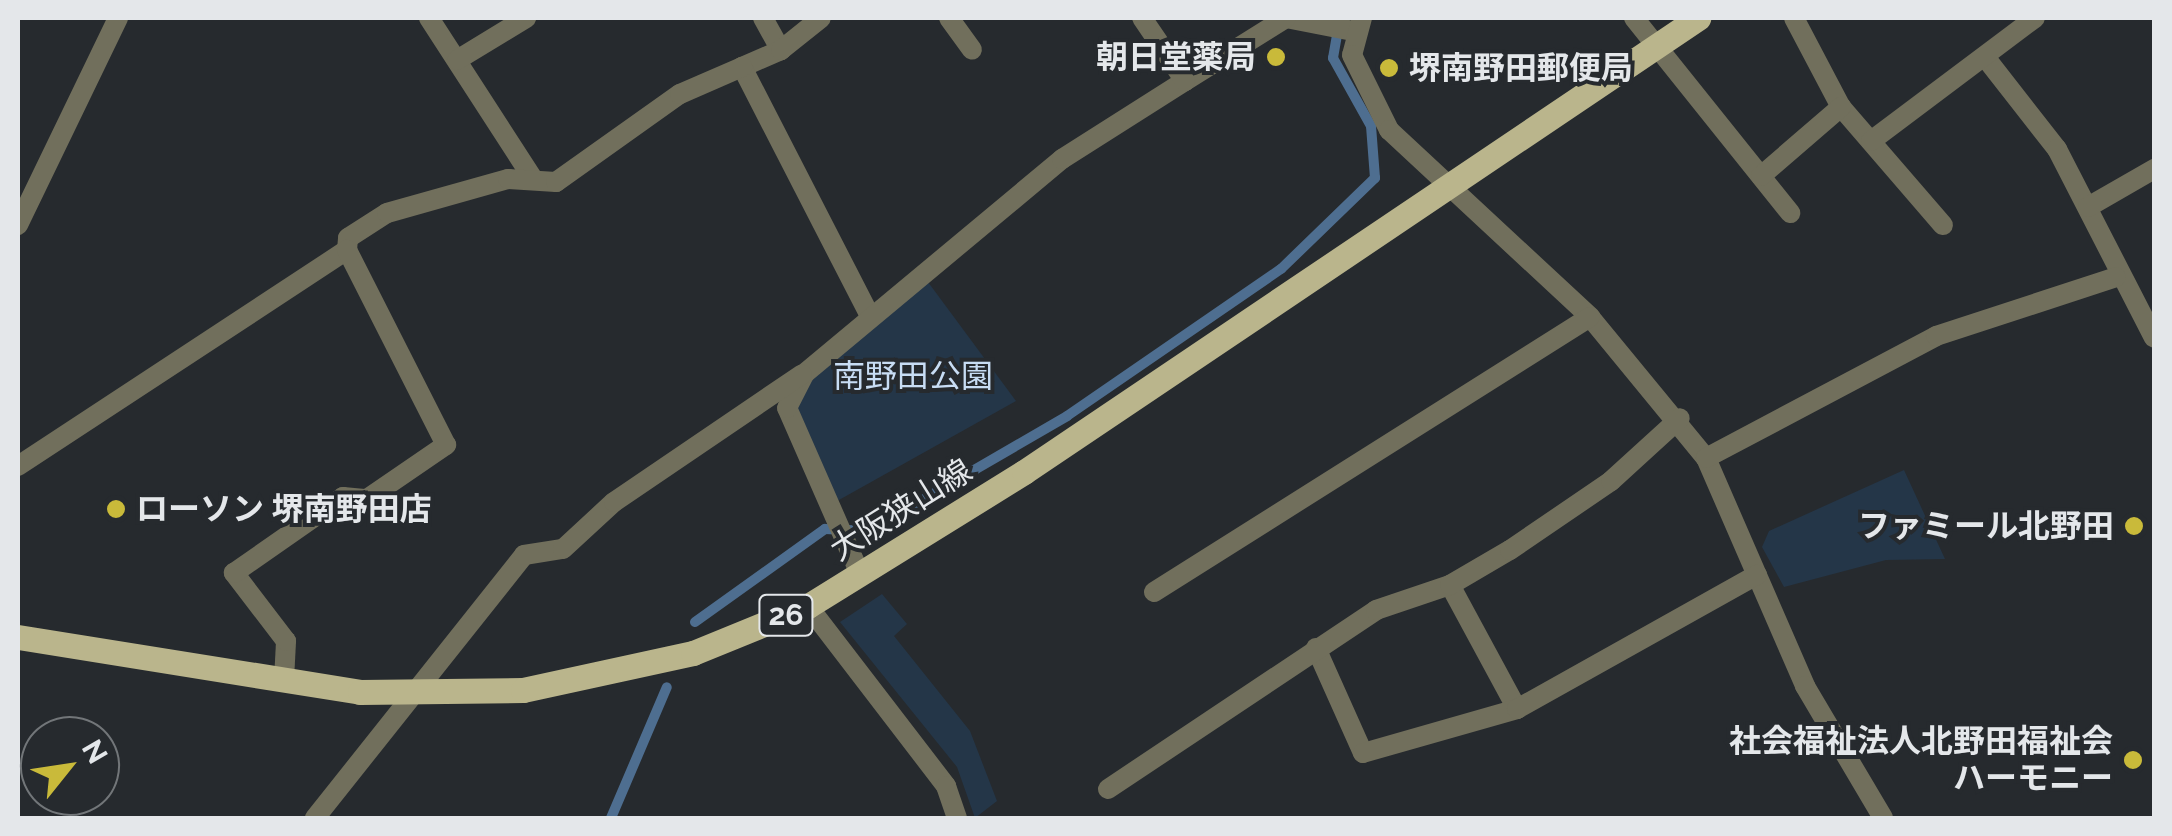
<!DOCTYPE html>
<meta charset="utf-8">
<style>
body{margin:0}
#map{position:relative;width:2172px;height:836px;overflow:hidden;background:#262a2e;font-family:Raleway,"Noto Sans JP",sans-serif}
div>[style]{position:absolute}
.green>*{inset:0;background:#243648}
.stream>*{height:10px;margin:-5px;padding:0 5px;transform-origin:5px;border-radius:5px;background:#4e6e90}
.street>*{height:20px;margin:-10px;padding:0 10px;transform-origin:10px;border-radius:10px;background:#716f5c}
.primary>*{height:25px;margin:-12.5px;padding:0 12.5px;transform-origin:12.5px;border-radius:12.5px;background:#bab58c}
.dots>*{width:28px;height:28px;translate:-50% -50%;box-sizing:border-box;border:5px solid #262a2e;border-radius:50%}
span{translate:-50% -50%;white-space:nowrap;text-align:center;line-height:1.15;-webkit-text-stroke:8px #262a2e;paint-order:stroke}
.shield-label span{padding:2px 8px;background:#262a2e;border:2px solid;border-radius:8px;-webkit-text-stroke-width:0}
.shield-label{font-size:30px;color:#e4e7ea;font-weight:700}
.poi-label{font-size:32px;color:#e4e7ea;font-weight:700}
.right{translate:-100% -50%;text-align:right}
.left{translate:0 -50%;text-align:left}
.park-label{font-size:32px;color:#c8ddf4}
.street-label{font-size:32px;color:#e4e7ea}
.frame{position:absolute;inset:0;border:20px solid #e4e7ea;pointer-events:none}
.north{position:absolute;left:20px;top:716px;width:100px;height:100px;box-sizing:border-box;background:#262a2e;border:2px solid #727679;border-radius:50%;rotate:60deg;font-size:28px;font-weight:700;line-height:40px;text-align:center;color:#e4e7ea}
.north::after{content:'';display:block;margin:auto;width:35px;height:45px;background:#c9ba3a;clip-path:polygon(50% 0,100% 100%,50% 72%,0 100%)}
</style>
<div id="map">
<div class="green">
<i style="clip-path:polygon(928px 282px,1016px 401px,830px 505px,787px 408px,804px 374px)"></i>
<i style="clip-path:polygon(1904px 470px,1945px 559px,1886px 560px,1784px 587px,1762px 547px,1769px 531px)"></i>
<i style="clip-path:polygon(882px 594px,907px 624px,894px 636px,970px 731px,997px 801px,975px 818px,957px 767px,840px 622px)"></i>
</div>
<div class="stream">
<i style="left:695px;top:622px;width:160px;rotate:-35.6deg"></i>
<i style="left:825px;top:529px;width:44px;rotate:2.6deg"></i>
<i style="left:869px;top:531px;width:229px;rotate:-30.1deg"></i>
<i style="left:1067px;top:416px;width:260px;rotate:-34.5deg"></i>
<i style="left:1281px;top:269px;width:131px;rotate:-44.1deg"></i>
<i style="left:1375px;top:178px;width:52px;rotate:-94.4deg"></i>
<i style="left:1371px;top:126px;width:78px;rotate:-119.2deg"></i>
<i style="left:1333px;top:58px;width:41px;rotate:-80.1deg"></i>
<i style="left:611px;top:818px;width:142px;rotate:-66.9deg"></i>
</div>
<div class="street">
<i style="left:429px;top:18px;width:192px;rotate:57.1deg"></i>
<i style="left:763px;top:18px;width:37px;rotate:61deg"></i>
<i style="left:781px;top:50px;width:43px;rotate:156.4deg"></i>
<i style="left:742px;top:67px;width:280px;rotate:62.8deg"></i>
<i style="left:949px;top:18px;width:39px;rotate:54deg"></i>
<i style="left:1286px;top:18px;width:73px;rotate:11deg"></i>
<i style="left:1362px;top:18px;width:38px;rotate:105deg"></i>
<i style="left:1352px;top:55px;width:84px;rotate:63.7deg"></i>
<i style="left:1389px;top:130px;width:275px;rotate:42.9deg"></i>
<i style="left:1590px;top:317px;width:183px;rotate:50.6deg"></i>
<i style="left:1706px;top:458px;width:249px;rotate:66.5deg"></i>
<i style="left:1805px;top:686px;width:153px;rotate:59.4deg"></i>
<i style="left:1634px;top:18px;width:250px;rotate:51.3deg"></i>
<i style="left:1794px;top:18px;width:101px;rotate:62.2deg"></i>
<i style="left:1841px;top:107px;width:156px;rotate:49.2deg"></i>
<i style="left:781px;top:50px;width:51px;rotate:-38.7deg"></i>
<i style="left:1985px;top:57px;width:117px;rotate:52deg"></i>
<i style="left:2057px;top:149px;width:212px;rotate:62.8deg"></i>
<i style="left:457px;top:60px;width:81px;rotate:-31.3deg"></i>
<i style="left:1185px;top:81px;width:119px;rotate:-32deg"></i>
<i style="left:1871px;top:141px;width:205px;rotate:-36.9deg"></i>
<i style="left:1761px;top:176px;width:106px;rotate:-40.8deg"></i>
<i style="left:2088px;top:207px;width:76px;rotate:-29.9deg"></i>
<i style="left:18px;top:225px;width:230px;rotate:-64.2deg"></i>
<i style="left:1706px;top:458px;width:260px;rotate:-27.9deg"></i>
<i style="left:1936px;top:336px;width:189px;rotate:-18.1deg"></i>
<i style="left:18px;top:466px;width:394px;rotate:-33.3deg"></i>
<i style="left:347px;top:250px;width:12px;rotate:-85deg"></i>
<i style="left:348px;top:238px;width:46px;rotate:-32.7deg"></i>
<i style="left:387px;top:213px;width:126px;rotate:-15.7deg"></i>
<i style="left:508px;top:179px;width:48px;rotate:3.6deg"></i>
<i style="left:556px;top:182px;width:152px;rotate:-35.4deg"></i>
<i style="left:680px;top:94px;width:68px;rotate:-23.5deg"></i>
<i style="left:860px;top:574px;width:181px;rotate:-113.7deg"></i>
<i style="left:787px;top:408px;width:38px;rotate:-63deg"></i>
<i style="left:804px;top:374px;width:336px;rotate:-39.8deg"></i>
<i style="left:1062px;top:159px;width:146px;rotate:-32.4deg"></i>
<i style="left:1185px;top:81px;width:76px;rotate:-124.3deg"></i>
<i style="left:1450px;top:585px;width:141px;rotate:61.6deg"></i>
<i style="left:1154px;top:592px;width:515px;rotate:-32.24deg"></i>
<i style="left:808px;top:606px;width:227px;rotate:52.5deg"></i>
<i style="left:946px;top:786px;width:34px;rotate:71deg"></i>
<i style="left:1316px;top:648px;width:115px;rotate:65.9deg"></i>
<i style="left:1363px;top:753px;width:160px;rotate:-15.9deg"></i>
<i style="left:1517px;top:709px;width:275px;rotate:-29.2deg"></i>
<i style="left:284px;top:680px;width:39px;rotate:-87deg"></i>
<i style="left:286px;top:641px;width:86px;rotate:-127.4deg"></i>
<i style="left:234px;top:573px;width:133px;rotate:-34.9deg"></i>
<i style="left:343px;top:497px;width:24px;rotate:5deg"></i>
<i style="left:367px;top:499px;width:96px;rotate:-34.4deg"></i>
<i style="left:446px;top:445px;width:219px;rotate:-116.9deg"></i>
<i style="left:1108px;top:789px;width:322px;rotate:-33.7deg"></i>
<i style="left:1376px;top:610px;width:78px;rotate:-18.7deg"></i>
<i style="left:1450px;top:585px;width:69px;rotate:-30.3deg"></i>
<i style="left:1510px;top:550px;width:122px;rotate:-34.3deg"></i>
<i style="left:1611px;top:481px;width:93px;rotate:-42.4deg"></i>
<i style="left:315px;top:818px;width:336px;rotate:-51.5deg"></i>
<i style="left:524px;top:555px;width:39px;rotate:-9deg"></i>
<i style="left:563px;top:549px;width:69px;rotate:-42.7deg"></i>
<i style="left:614px;top:502px;width:227px;rotate:-34.2deg"></i>
</div>
<div class="primary">
<i style="left:18px;top:637px;width:346px;rotate:9.1deg"></i>
<i style="left:360px;top:692px;width:163px;rotate:-0.7deg"></i>
<i style="left:523px;top:690px;width:174px;rotate:-12.3deg"></i>
<i style="left:693px;top:653px;width:124px;rotate:-22.2deg"></i>
<i style="left:808px;top:606px;width:254px;rotate:-31.8deg"></i>
<i style="left:1024px;top:472px;width:813px;rotate:-33.96deg"></i>
</div>
<div class="dots">
<i style="left:1276px;top:57px;background:#c9ba3a"></i>
<i style="left:1389px;top:68px;background:#c9ba3a"></i>
<i style="left:116px;top:509px;background:#c9ba3a"></i>
<i style="left:2134px;top:526px;background:#c9ba3a"></i>
<i style="left:2133px;top:760px;background:#c9ba3a"></i>
</div>
<div class="shield-label">
<span style="left:786px;top:615px">26</span>
</div>
<div class="poi-label">
<span class="right" style="left:1256px;top:57px">朝日堂薬局</span>
<span class="left" style="left:1409px;top:68px">堺南野田郵便局</span>
<span class="left" style="left:136px;top:509px">ローソン 堺南野田店</span>
<span class="right" style="left:2114px;top:526px">ファミール北野田</span>
<span class="right" style="left:2113px;top:760px">社会福祉法人北野田福祉会<br>ハーモニー</span>
</div>
<div class="park-label">
<span style="left:913px;top:376px">南野田公園</span>
</div>
<div class="street-label">
<span style="left:901px;top:510px;rotate:-32deg">大阪狭山線</span>
</div>
<div class="frame"></div>
<div class="north">N</div>
</div>
